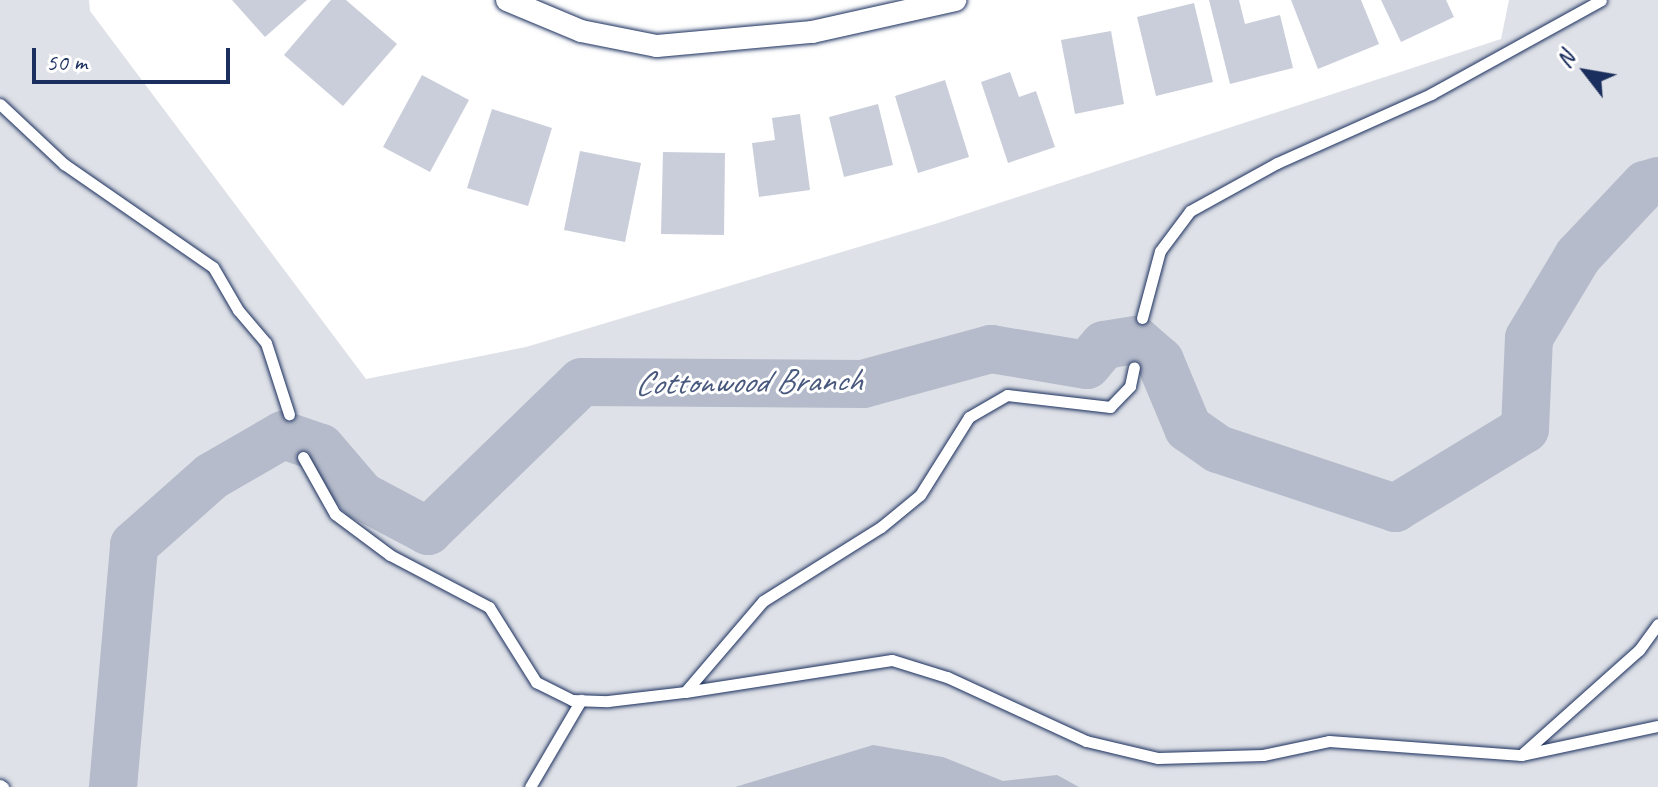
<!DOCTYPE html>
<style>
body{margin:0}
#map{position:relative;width:1658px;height:787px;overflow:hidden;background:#fff;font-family:Caveat,sans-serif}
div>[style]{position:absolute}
.green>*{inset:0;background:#dee1e7}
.water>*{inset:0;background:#b5bbca}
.river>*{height:48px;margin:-24px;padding:0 24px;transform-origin:24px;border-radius:24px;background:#b5bbca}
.building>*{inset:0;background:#caceda}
.roads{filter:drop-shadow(0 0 2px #1b2f5e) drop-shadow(0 0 2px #1b2f5e)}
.lane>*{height:11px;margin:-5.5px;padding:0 5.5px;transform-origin:5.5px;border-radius:5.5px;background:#fff}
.street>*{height:22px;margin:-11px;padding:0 11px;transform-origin:11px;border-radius:11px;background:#fff}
span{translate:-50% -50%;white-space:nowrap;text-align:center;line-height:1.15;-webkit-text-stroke:6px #fff;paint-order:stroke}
.water-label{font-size:34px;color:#49597e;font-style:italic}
.north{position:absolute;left:1546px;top:32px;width:80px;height:80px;-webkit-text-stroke:6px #fff;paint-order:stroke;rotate:301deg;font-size:22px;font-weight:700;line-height:32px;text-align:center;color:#1b2f5e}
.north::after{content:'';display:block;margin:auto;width:28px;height:36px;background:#1b2f5e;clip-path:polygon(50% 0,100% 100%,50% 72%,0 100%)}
.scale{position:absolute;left:32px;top:48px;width:198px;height:36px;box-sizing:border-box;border:4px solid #1b2f5e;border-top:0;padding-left:10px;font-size:24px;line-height:28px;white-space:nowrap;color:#1b2f5e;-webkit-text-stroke:6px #fff;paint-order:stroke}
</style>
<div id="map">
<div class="green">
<i style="clip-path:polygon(0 0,89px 0,90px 11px,366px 379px,526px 347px,935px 224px,1501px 39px,1509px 0,1658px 0,1658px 787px,0 787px)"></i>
</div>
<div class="water">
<i style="clip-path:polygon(873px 745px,943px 757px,1003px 781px,1057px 775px,1079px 787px,735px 787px)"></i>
</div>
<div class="river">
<i style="left:113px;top:787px;width:243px;rotate:-85deg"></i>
<i style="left:134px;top:545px;width:104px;rotate:-41.5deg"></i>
<i style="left:212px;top:476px;width:82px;rotate:-30deg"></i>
<i style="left:283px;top:435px;width:40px;rotate:18.9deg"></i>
<i style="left:321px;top:448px;width:63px;rotate:49.5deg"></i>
<i style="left:362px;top:496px;width:75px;rotate:27.9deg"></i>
<i style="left:428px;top:531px;width:214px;rotate:-44.1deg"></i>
<i style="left:582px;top:382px;width:281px;rotate:0.4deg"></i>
<i style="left:863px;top:384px;width:133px;rotate:-15.3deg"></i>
<i style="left:991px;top:349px;width:97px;rotate:9.5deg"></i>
<i style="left:1087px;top:365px;width:26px;rotate:-50deg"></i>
<i style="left:1104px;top:345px;width:32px;rotate:-9deg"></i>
<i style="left:1136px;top:340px;width:32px;rotate:41deg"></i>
<i style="left:1160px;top:361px;width:73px;rotate:67.3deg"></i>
<i style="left:1188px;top:428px;width:37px;rotate:35deg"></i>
<i style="left:1218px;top:449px;width:187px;rotate:18.4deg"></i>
<i style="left:1395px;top:508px;width:152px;rotate:-31.3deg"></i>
<i style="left:1525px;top:429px;width:91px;rotate:-87.5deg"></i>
<i style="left:1529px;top:338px;width:96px;rotate:-59.1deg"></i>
<i style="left:1578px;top:256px;width:98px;rotate:-46.7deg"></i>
<i style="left:1645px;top:185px;width:14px;rotate:-17deg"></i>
</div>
<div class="building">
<i style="clip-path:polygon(232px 0,307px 0,265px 37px)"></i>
<i style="clip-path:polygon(331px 0,346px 0,397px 44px,343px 106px,284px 55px)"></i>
<i style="clip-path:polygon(1209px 0,1239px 0,1245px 24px,1280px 15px,1293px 68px,1230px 84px)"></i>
<i style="clip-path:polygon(1291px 0,1361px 0,1379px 44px,1318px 69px)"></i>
<i style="clip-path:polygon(1381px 0,1446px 0,1454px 17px,1401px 42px)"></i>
<i style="clip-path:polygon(1194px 3px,1213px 82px,1156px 96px,1137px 17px)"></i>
<i style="clip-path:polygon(1111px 31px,1124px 104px,1075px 114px,1061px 40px)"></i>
<i style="clip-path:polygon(1010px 72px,1019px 97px,1036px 91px,1055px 147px,1008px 163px,981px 82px)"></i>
<i style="clip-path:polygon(422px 75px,469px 100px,430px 172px,383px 147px)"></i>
<i style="clip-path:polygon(945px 80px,969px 157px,918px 173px,895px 96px)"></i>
<i style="clip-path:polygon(878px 104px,893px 165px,844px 177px,829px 117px)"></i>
<i style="clip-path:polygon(492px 109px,552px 128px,528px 206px,467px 188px)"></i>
<i style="clip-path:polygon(800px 114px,810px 190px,759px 197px,752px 143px,775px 140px,772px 118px)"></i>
<i style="clip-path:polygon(580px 151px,641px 163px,625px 242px,564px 230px)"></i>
<i style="clip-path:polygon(663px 152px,725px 153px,724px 235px,661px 234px)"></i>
</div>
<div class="roads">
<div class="lane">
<i style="left:0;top:104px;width:88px;rotate:43.2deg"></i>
<i style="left:64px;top:164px;width:181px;rotate:34.7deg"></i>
<i style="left:213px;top:267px;width:50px;rotate:59.8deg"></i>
<i style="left:238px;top:310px;width:43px;rotate:49.7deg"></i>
<i style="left:266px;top:343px;width:75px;rotate:72.1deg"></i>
<i style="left:1142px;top:318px;width:69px;rotate:-75deg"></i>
<i style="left:1160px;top:251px;width:50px;rotate:-53.1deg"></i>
<i style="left:1190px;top:211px;width:99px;rotate:-28.9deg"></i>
<i style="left:1277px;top:163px;width:169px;rotate:-24.1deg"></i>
<i style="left:1431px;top:94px;width:194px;rotate:-28.9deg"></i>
<i style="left:303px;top:457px;width:65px;rotate:60.7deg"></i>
<i style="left:335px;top:514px;width:69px;rotate:36.7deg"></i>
<i style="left:390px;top:555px;width:112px;rotate:27.7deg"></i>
<i style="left:489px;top:607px;width:89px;rotate:57.9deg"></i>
<i style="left:536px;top:682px;width:40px;rotate:26.6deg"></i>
<i style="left:572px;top:700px;width:36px;rotate:2deg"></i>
<i style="left:608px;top:701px;width:78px;rotate:-6.7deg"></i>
<i style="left:685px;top:692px;width:120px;rotate:-49.4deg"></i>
<i style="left:763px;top:601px;width:139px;rotate:-32.1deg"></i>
<i style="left:881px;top:527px;width:50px;rotate:-39.4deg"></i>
<i style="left:920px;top:495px;width:92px;rotate:-57.9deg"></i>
<i style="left:969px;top:417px;width:44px;rotate:-30.1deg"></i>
<i style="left:1007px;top:395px;width:104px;rotate:6.6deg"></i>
<i style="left:1110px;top:407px;width:29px;rotate:-46deg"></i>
<i style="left:1130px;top:386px;width:19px;rotate:-78deg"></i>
<i style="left:685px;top:692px;width:209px;rotate:-8.8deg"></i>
<i style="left:892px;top:660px;width:58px;rotate:17.2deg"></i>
<i style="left:947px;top:677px;width:153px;rotate:24.7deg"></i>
<i style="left:1086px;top:741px;width:74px;rotate:13.3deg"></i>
<i style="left:1158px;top:758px;width:105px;rotate:-1.6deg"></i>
<i style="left:1263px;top:755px;width:67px;rotate:-12deg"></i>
<i style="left:1329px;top:741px;width:193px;rotate:4.2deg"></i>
<i style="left:1521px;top:755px;width:140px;rotate:-12deg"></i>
<i style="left:1521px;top:755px;width:158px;rotate:-41.7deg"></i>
<i style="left:1639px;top:650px;width:32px;rotate:-54deg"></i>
<i style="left:0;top:785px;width:4px;rotate:34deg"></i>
<i style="left:530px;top:787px;width:101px;rotate:-59.6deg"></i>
</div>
<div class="street">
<i style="left:507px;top:0;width:80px;rotate:22.7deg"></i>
<i style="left:581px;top:31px;width:77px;rotate:11.2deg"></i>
<i style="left:657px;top:46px;width:156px;rotate:-5.2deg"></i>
<i style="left:812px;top:32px;width:147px;rotate:-12.6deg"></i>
</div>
</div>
<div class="water-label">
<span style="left:748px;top:381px;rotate:-1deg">Cottonwood Branch</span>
</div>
<div class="north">N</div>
<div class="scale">50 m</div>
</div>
